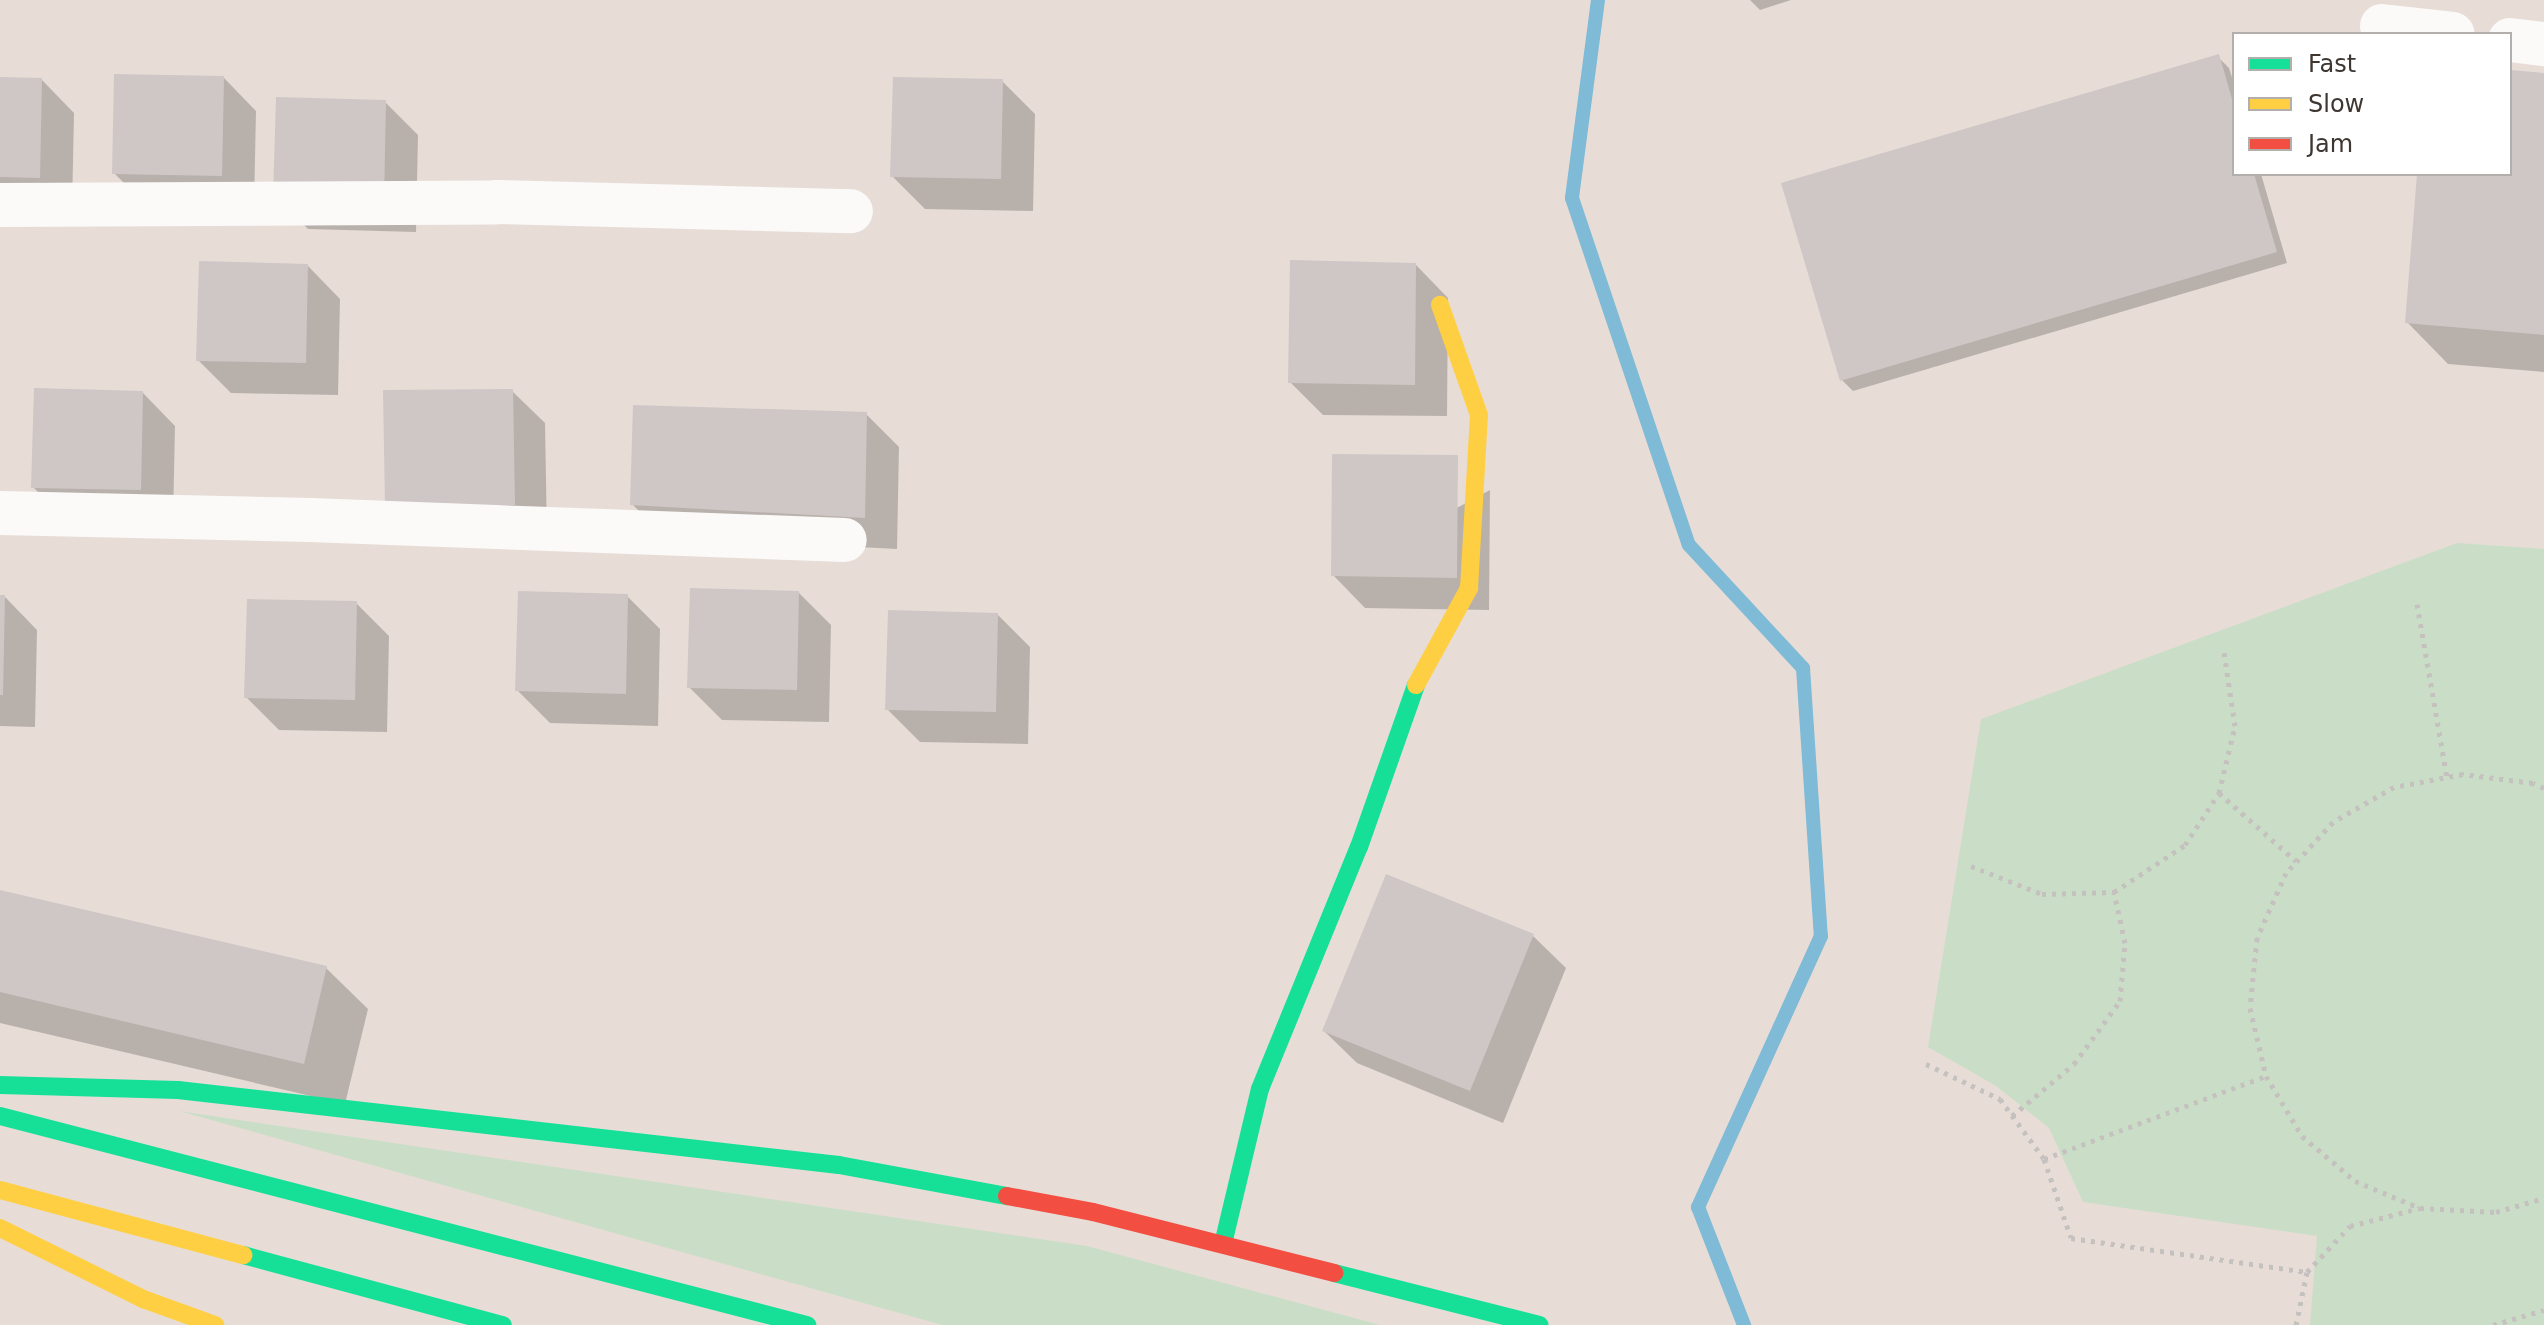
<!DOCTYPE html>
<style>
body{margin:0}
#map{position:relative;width:2544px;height:1325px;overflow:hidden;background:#e7ddd6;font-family:"DejaVu Sans",sans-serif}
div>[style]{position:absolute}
.green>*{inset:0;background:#cadec7}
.shadow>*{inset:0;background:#0003}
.stream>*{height:14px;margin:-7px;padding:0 7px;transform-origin:7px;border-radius:7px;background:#7fbad7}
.building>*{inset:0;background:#cec7c6}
.path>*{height:5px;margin-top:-2.5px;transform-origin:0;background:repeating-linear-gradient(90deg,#c4c1bf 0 4px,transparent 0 10px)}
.street>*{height:44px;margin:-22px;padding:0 22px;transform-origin:22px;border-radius:22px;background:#fbfaf9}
.fast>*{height:18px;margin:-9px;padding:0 9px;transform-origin:9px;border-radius:9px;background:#16e098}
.slow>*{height:18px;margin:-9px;padding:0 9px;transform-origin:9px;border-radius:9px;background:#ffcf43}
.jam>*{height:18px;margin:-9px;padding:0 9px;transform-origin:9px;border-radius:9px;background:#f24e42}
span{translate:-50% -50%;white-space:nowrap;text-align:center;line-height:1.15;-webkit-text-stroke:8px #fff;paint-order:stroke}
.legend{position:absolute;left:2232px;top:32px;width:280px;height:144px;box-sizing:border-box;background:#fff;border:2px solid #b2afad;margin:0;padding:10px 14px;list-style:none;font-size:24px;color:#3e3631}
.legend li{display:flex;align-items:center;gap:16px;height:40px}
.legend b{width:40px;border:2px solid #b2afad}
</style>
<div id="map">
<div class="green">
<i style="clip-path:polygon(2457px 543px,2544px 549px,2544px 1325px,2310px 1325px,2317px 1236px,2083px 1202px,2049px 1128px,1996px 1086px,1928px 1047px,1981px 719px)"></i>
<i style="clip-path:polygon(179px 1111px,1087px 1246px,1380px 1325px,942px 1325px)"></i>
</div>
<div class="shadow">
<i style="clip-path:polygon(1750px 0,1791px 0,1760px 10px)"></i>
<i style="clip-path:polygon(2218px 57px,2229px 68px,2234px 84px,2234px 174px,2261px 174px,2287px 263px,1853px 391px,1842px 380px)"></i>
<i style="clip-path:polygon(2510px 72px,2544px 75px,2544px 372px,2448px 364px,2407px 322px,2419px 174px,2510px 174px)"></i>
<i style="clip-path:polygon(224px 78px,256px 111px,254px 208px,147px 206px,114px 173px)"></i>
<i style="clip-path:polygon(0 79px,42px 80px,74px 113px,72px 210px,0 208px)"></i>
<i style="clip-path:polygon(1002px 81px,1035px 114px,1033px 211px,925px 209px,892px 176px)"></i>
<i style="clip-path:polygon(385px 102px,418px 135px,416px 232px,308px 229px,275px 196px)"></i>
<i style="clip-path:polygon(1416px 265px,1448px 298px,1447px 416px,1323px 415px,1290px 382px)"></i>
<i style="clip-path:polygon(308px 266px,340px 299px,338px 395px,231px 393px,198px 360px)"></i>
<i style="clip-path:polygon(512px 391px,545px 423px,547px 537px,420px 538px)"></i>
<i style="clip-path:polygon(143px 393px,175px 426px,173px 522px,66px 520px,33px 487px)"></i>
<i style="clip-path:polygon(866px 414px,899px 447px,897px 549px,665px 537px,632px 504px)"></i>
<i style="clip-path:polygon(1490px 490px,1489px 610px,1365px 608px,1333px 575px)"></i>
<i style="clip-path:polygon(799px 593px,831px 625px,829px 722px,722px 720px,689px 687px)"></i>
<i style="clip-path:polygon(627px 596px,660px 629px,658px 726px,550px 723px,517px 690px)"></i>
<i style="clip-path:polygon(0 597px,5px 597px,37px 630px,35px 727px,0 726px)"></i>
<i style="clip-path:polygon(356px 603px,389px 636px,387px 732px,279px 730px,246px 697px)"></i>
<i style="clip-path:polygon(997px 614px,1030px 647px,1028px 744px,920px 742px,887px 709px)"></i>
<i style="clip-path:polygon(0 892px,326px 968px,368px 1009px,345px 1104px,0 1023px)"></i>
<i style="clip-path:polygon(1533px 936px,1566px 968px,1503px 1123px,1357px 1063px,1324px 1031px)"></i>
</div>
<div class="stream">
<i style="left:1598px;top:0;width:200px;rotate:97.5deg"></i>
<i style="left:1572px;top:198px;width:366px;rotate:71.4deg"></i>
<i style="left:1689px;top:545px;width:168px;rotate:47.2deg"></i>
<i style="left:1803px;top:668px;width:269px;rotate:86.2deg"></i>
<i style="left:1821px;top:936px;width:298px;rotate:114.4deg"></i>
<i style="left:1698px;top:1207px;width:127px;rotate:68.7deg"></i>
</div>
<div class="building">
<i style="clip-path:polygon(2219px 54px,2234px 106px,2234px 174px,2254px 174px,2277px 252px,1840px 381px,1781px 183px)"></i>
<i style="clip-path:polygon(2510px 70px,2544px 73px,2544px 335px,2405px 323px,2417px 174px,2510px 174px)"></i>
<i style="clip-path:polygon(114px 74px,224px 76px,222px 176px,112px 174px)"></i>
<i style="clip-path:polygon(0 77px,42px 78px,40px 178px,0 177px)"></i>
<i style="clip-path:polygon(893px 77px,1003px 79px,1001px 179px,890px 177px)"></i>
<i style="clip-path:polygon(276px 97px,386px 100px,384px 200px,273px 197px)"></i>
<i style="clip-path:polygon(1290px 260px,1416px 263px,1415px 385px,1288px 383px)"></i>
<i style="clip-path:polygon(199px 261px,308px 264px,306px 363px,196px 361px)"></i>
<i style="clip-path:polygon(34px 388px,143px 391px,141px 490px,31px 488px)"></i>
<i style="clip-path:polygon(513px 389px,515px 505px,385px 506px,383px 390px)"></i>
<i style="clip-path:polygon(633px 405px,867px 412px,865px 518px,630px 505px)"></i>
<i style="clip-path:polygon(1332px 454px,1458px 455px,1457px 578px,1331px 576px)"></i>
<i style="clip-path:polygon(690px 588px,799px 591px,797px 690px,687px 688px)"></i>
<i style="clip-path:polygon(518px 591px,628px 594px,626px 694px,515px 691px)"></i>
<i style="clip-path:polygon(0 595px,5px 595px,3px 695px,0 695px)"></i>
<i style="clip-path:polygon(247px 599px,357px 601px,355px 700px,244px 698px)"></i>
<i style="clip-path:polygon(888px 610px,998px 613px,996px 712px,885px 710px)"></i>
<i style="clip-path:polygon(1386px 874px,1534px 934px,1470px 1091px,1322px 1031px)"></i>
<i style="clip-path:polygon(0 890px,327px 966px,304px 1064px,0 992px)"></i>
</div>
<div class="path">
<i style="left:2417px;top:604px;width:176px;rotate:80.2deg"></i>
<i style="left:2544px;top:788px;width:12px;rotate:-156deg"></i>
<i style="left:2533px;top:783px;width:71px;rotate:-172.7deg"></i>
<i style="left:2463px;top:774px;width:70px;rotate:169.3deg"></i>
<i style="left:2394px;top:787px;width:70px;rotate:150.2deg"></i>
<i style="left:2333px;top:822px;width:69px;rotate:132.7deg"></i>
<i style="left:2286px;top:873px;width:71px;rotate:114deg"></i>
<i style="left:2257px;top:938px;width:70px;rotate:95.7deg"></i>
<i style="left:2250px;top:1008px;width:70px;rotate:76.8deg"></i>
<i style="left:2266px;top:1076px;width:70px;rotate:59deg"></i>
<i style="left:2302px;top:1136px;width:70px;rotate:40.3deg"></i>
<i style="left:2355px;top:1181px;width:70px;rotate:22.6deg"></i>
<i style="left:2420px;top:1208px;width:76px;rotate:3deg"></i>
<i style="left:2496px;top:1212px;width:50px;rotate:-16.3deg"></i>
<i style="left:2219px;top:793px;width:103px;rotate:41.4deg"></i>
<i style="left:1971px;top:866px;width:76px;rotate:21.5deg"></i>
<i style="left:2042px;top:894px;width:72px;rotate:-1.6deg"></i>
<i style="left:2114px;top:892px;width:85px;rotate:-33.5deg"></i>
<i style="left:2185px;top:845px;width:62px;rotate:-56.8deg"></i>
<i style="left:2219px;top:793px;width:69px;rotate:-76.6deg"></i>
<i style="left:2235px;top:726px;width:75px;rotate:-98.5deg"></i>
<i style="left:1926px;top:1064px;width:82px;rotate:25.3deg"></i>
<i style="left:2000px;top:1099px;width:74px;rotate:53.7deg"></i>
<i style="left:2044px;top:1159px;width:83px;rotate:71.1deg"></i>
<i style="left:2071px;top:1238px;width:238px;rotate:8.2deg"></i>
<i style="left:2012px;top:1116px;width:81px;rotate:-40deg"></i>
<i style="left:2074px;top:1064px;width:78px;rotate:-53.9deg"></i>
<i style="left:2120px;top:1001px;width:58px;rotate:-85.1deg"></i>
<i style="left:2125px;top:943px;width:52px;rotate:-102.2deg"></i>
<i style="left:2044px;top:1159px;width:237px;rotate:-20.5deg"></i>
<i style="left:2296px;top:1325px;width:54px;rotate:-78.3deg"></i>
<i style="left:2307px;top:1272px;width:63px;rotate:-46.9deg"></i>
<i style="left:2350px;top:1226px;width:72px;rotate:-14.4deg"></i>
<i style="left:2493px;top:1325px;width:53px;rotate:-16.4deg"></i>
</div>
<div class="street">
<i style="left:2382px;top:26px;width:71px;rotate:6.4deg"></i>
<i style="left:2510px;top:40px;width:34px;rotate:7deg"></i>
<i style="left:0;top:205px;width:496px;rotate:-0.3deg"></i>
<i style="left:496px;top:202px;width:355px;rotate:1.5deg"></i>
<i style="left:0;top:513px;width:310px;rotate:1.3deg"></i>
<i style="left:310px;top:520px;width:535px;rotate:2.14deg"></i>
</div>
<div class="fast">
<i style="left:0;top:1085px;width:178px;rotate:1.6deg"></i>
<i style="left:178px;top:1090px;width:665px;rotate:6.47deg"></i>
<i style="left:839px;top:1165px;width:171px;rotate:10.5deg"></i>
<i style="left:0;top:1116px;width:834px;rotate:14.52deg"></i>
<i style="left:1223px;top:1244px;width:159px;rotate:-76.6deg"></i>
<i style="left:1260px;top:1089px;width:261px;rotate:-67.8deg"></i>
<i style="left:1359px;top:847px;width:172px;rotate:-70.6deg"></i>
<i style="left:243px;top:1255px;width:269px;rotate:15.1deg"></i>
<i style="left:1334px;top:1273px;width:212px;rotate:14.2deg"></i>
</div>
<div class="slow">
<i style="left:1416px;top:685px;width:111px;rotate:-61.3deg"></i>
<i style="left:1469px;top:588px;width:173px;rotate:-86.7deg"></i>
<i style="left:1479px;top:415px;width:117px;rotate:-109.5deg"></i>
<i style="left:0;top:1190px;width:252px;rotate:15deg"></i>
<i style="left:0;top:1228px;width:160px;rotate:26.4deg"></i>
<i style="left:143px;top:1299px;width:77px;rotate:19.9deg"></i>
</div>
<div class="jam">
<i style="left:1007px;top:1196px;width:87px;rotate:10.5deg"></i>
<i style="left:1093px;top:1212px;width:249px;rotate:14.2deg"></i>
</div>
<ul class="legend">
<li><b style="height:10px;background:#16e098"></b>Fast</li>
<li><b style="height:10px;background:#ffcf43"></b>Slow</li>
<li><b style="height:10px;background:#f24e42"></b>Jam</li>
</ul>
</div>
